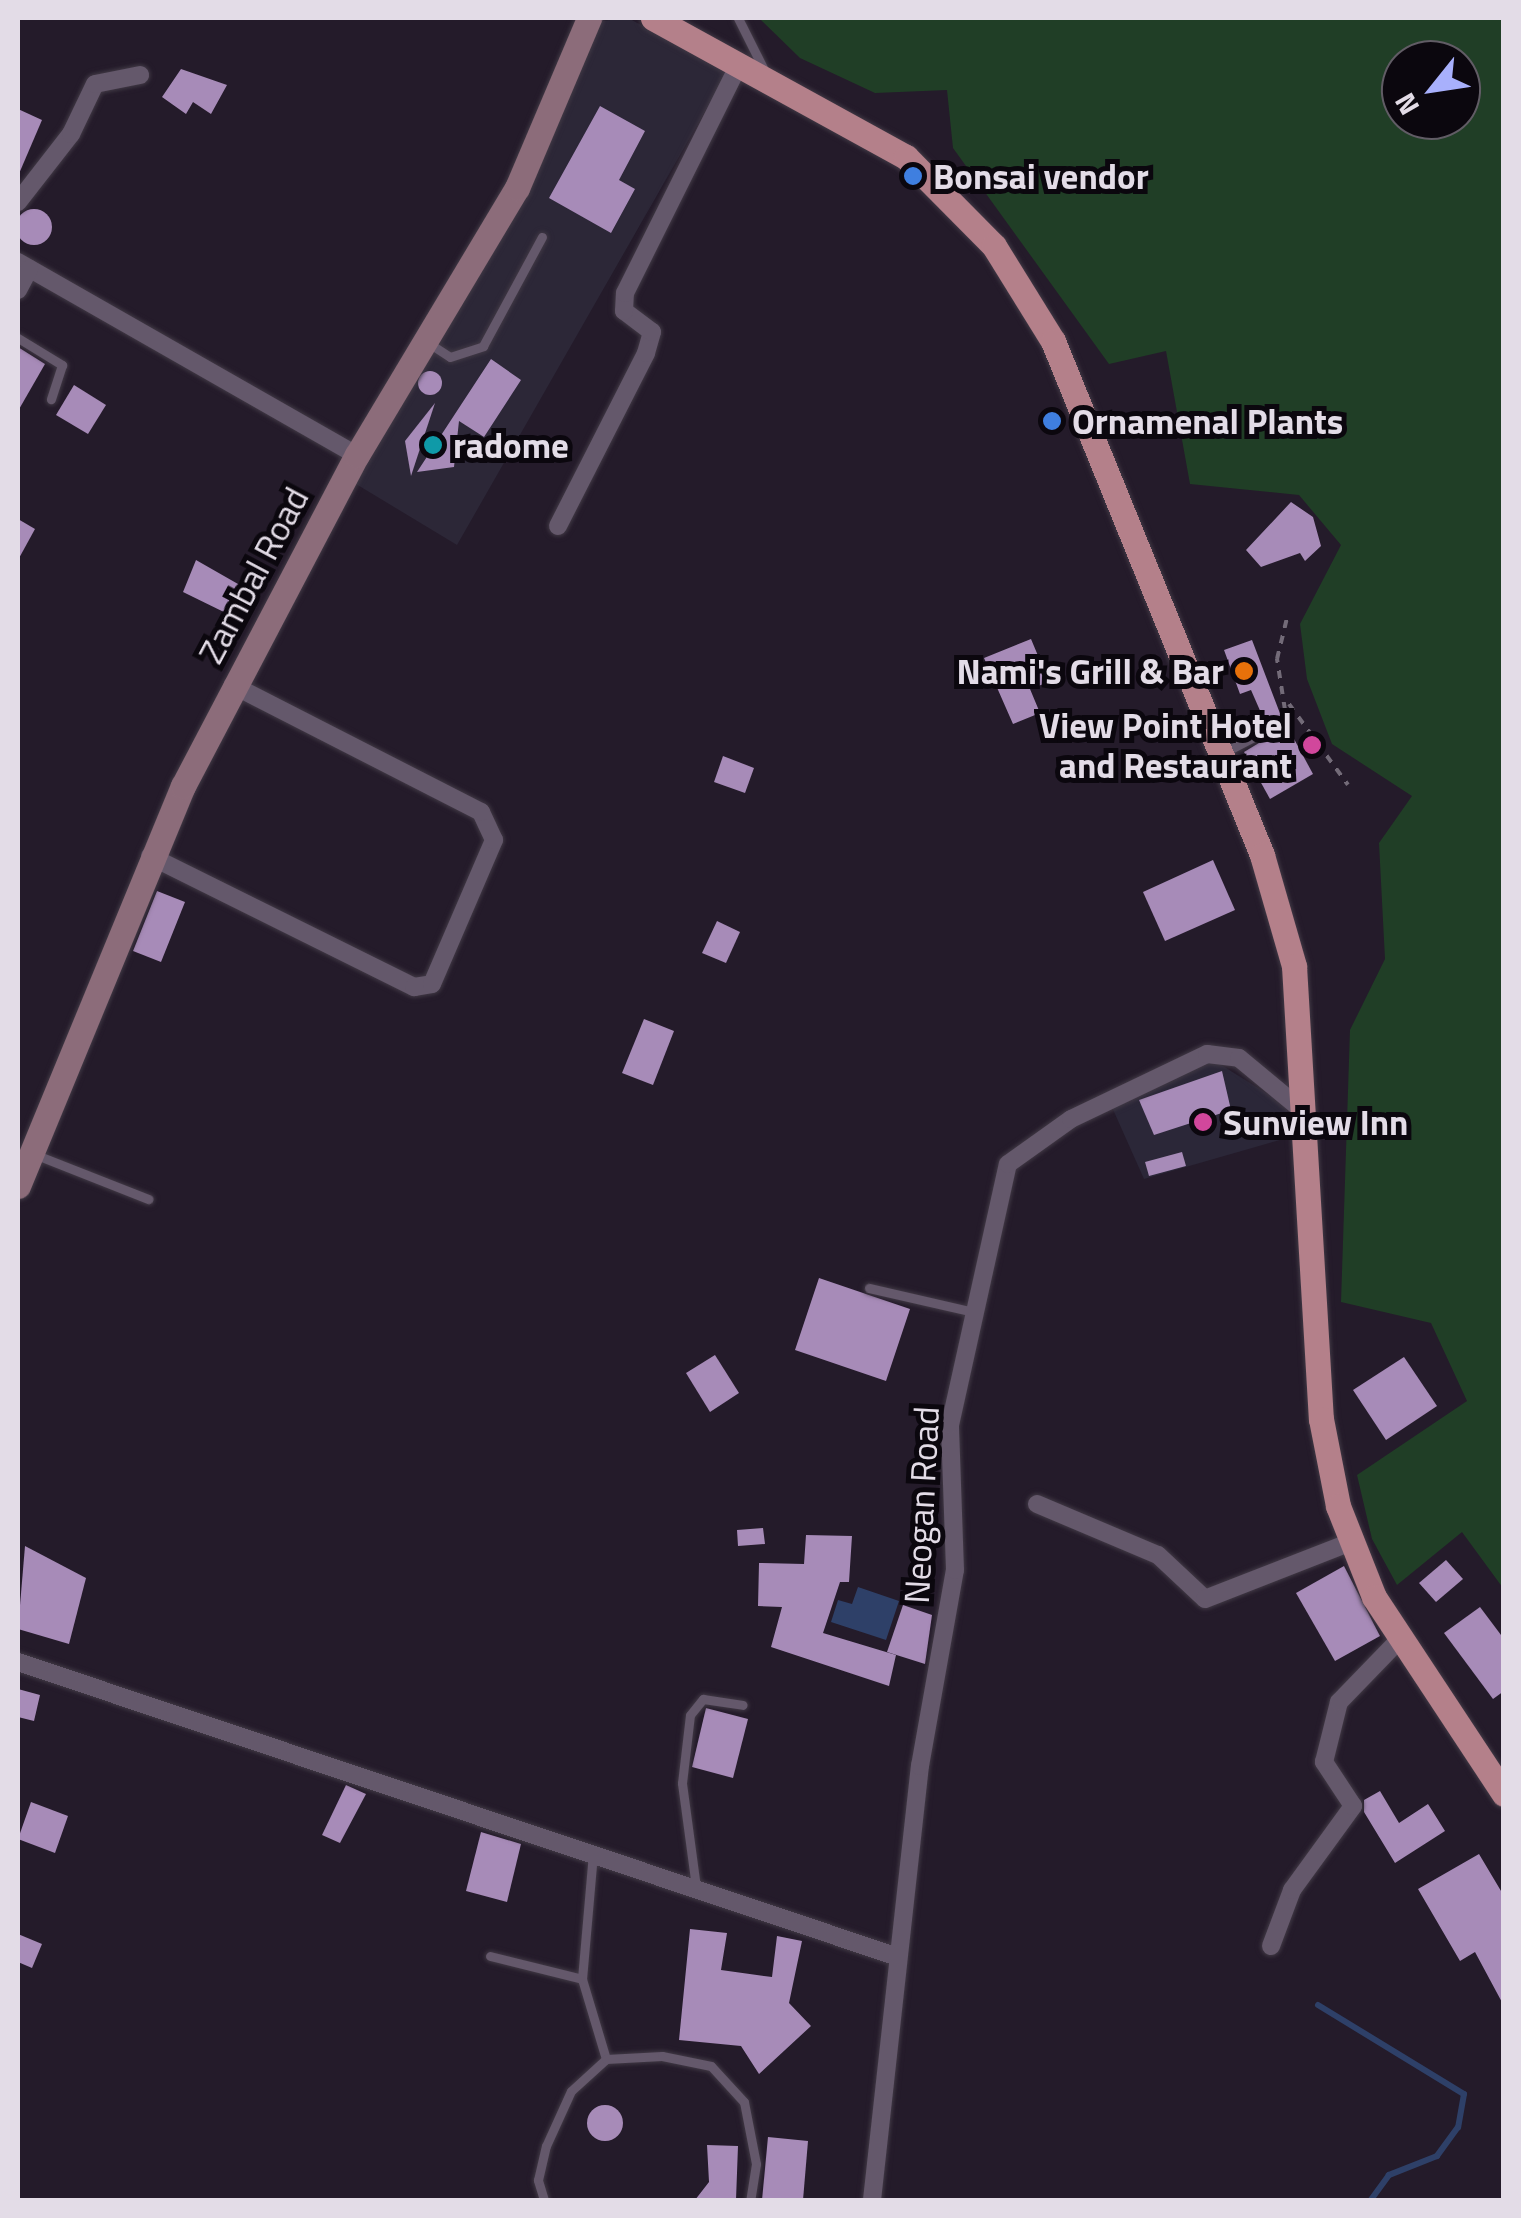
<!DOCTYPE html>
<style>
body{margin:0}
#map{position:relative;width:1521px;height:2218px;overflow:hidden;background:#241b2a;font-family:"Titillium Web",sans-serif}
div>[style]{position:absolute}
.commercial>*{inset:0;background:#2b2738}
.industrial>*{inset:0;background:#2c2737}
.green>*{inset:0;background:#203e26}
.water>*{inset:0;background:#2e4068}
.stream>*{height:6px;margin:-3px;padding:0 3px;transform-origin:3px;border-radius:3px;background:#2e4068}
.building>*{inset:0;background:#a78bb8}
.round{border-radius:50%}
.path>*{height:4px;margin-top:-2px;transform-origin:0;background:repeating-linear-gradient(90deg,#736b78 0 8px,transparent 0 16px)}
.roads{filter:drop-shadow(0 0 2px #413945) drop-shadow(0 0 2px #413945)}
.lane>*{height:9px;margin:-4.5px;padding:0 4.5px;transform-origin:4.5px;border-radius:4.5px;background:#64586b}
.street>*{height:18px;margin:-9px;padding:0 9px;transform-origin:9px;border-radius:9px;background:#64586b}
.secondary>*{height:25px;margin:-12.5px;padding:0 12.5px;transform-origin:12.5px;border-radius:12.5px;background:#8c6c7a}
.primary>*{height:25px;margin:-12.5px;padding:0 12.5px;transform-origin:12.5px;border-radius:12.5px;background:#b4808a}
.dots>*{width:28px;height:28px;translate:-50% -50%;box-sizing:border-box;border:5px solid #0b070e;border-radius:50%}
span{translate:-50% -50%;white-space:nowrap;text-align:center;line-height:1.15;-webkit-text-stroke:10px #0b070e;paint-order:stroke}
.poi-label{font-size:35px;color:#e3dce7;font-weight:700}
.left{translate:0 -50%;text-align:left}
.right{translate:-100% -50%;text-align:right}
.street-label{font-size:35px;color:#e3dce7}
.frame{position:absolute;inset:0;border:20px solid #e3dce7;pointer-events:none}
.north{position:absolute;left:1381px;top:40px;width:100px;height:100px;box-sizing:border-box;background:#0b070e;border:2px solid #615c65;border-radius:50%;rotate:240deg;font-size:28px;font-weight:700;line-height:40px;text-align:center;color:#e3dce7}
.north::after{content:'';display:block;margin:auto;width:35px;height:45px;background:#a8b0fc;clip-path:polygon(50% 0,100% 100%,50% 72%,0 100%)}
</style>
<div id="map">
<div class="commercial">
<i style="clip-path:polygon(1215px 1061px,1287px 1106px,1287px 1138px,1144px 1179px,1111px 1105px)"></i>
</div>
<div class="industrial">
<i style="clip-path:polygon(628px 18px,728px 71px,457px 545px,351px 481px,522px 199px,602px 21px)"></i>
</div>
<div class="green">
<i style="clip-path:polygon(evenodd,759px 18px,1503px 18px,1503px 1588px,1462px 1532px,1397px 1585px,1372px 1539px,1357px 1475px,1467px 1401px,1431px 1323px,1341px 1302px,1350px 1030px,1385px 959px,1379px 843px,1412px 796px,1332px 744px,1307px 679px,1300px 624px,1341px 545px,1299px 495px,1190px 484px,1166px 351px,1109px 364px,953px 148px,947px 90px,875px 93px,800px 58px,759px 18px,1401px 60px,1461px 60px,1461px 120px,1401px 120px,1401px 60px)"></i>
</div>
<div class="water">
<i style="clip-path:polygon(858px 1587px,899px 1601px,886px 1640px,831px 1622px,838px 1600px,852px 1604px)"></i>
</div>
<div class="stream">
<i style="left:1318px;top:2005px;width:171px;rotate:31.4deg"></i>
<i style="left:1464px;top:2094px;width:34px;rotate:100deg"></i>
<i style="left:1458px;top:2127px;width:36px;rotate:126deg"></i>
<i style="left:1437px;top:2156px;width:52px;rotate:158.4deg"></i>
<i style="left:1389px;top:2175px;width:31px;rotate:126deg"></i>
</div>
<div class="building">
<i style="clip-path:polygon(181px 69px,227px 85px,211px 114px,193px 102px,186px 114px,162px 97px)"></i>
<i style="clip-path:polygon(600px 106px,645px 131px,619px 180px,635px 189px,611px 233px,549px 198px)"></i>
<i style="clip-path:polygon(18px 109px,42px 120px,18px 176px)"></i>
<i class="round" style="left:16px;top:209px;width:36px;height:36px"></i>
<i style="clip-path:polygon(18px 347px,45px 364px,18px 411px)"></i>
<i style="clip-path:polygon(491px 359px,521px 380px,484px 437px,459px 421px,454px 467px,417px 472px)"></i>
<i class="round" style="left:418px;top:371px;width:24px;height:24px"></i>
<i style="clip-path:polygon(74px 385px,106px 405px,88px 434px,56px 415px)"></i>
<i style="clip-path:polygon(435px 403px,411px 476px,405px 441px)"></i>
<i style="clip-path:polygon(1291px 502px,1313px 517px,1321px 546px,1305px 561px,1300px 553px,1261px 567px,1246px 550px)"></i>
<i style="clip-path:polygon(18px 519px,35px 529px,18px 560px)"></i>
<i style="clip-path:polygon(196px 560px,245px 588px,232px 616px,183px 592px)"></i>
<i style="clip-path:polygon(1031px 639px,1049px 682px,1030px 689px,1040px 713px,1013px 724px,984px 658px)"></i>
<i style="clip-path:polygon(1252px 640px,1281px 716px,1265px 722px,1251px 690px,1240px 694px,1224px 650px)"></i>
<i style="clip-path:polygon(1287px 726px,1313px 774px,1270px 799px,1244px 752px)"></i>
<i style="clip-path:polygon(723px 756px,754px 768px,745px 793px,714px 782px)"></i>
<i style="clip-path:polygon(1213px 860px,1235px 910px,1165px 941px,1143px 892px)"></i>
<i style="clip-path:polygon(157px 891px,185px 902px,161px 962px,133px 951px)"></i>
<i style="clip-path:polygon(717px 921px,740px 932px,726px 963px,702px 953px)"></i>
<i style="clip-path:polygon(644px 1019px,674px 1031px,653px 1085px,622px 1073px)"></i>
<i style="clip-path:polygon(1222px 1071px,1231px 1110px,1154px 1135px,1139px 1100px)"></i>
<i style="clip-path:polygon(1182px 1152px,1186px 1166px,1149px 1176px,1145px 1162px)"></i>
<i style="clip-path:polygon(819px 1278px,910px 1309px,886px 1381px,795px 1350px)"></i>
<i style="clip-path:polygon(715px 1355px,739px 1393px,710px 1412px,686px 1373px)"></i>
<i style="clip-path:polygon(1404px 1357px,1437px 1406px,1386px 1440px,1353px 1390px)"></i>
<i style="clip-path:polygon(763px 1528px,765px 1544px,738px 1546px,737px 1530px)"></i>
<i style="clip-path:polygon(806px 1535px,852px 1536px,849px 1582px,840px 1582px,823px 1633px,896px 1655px,889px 1686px,771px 1647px,782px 1607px,758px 1606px,759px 1563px,804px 1564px)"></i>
<i style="clip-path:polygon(25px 1546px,86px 1578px,69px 1644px,18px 1629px)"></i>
<i style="clip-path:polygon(1446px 1560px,1463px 1579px,1436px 1602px,1419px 1583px)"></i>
<i style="clip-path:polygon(1344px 1566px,1380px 1636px,1335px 1661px,1296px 1593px)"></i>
<i style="clip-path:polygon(903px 1605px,932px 1615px,925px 1664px,887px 1652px)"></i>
<i style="clip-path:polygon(1480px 1607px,1504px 1639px,1504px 1691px,1493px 1699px,1444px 1633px)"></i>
<i style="clip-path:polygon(18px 1689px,40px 1695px,34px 1721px,18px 1717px)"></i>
<i style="clip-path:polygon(706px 1708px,748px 1719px,733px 1778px,692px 1767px)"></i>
<i style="clip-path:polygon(346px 1785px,366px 1794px,340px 1843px,322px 1835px)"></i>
<i style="clip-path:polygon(1380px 1791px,1399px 1823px,1428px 1804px,1445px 1831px,1395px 1863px,1364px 1812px,1364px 1800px)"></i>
<i style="clip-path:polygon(31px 1802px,68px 1816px,55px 1853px,18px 1839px)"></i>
<i style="clip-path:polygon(481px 1832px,521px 1844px,507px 1902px,466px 1891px)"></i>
<i style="clip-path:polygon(1479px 1854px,1504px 1896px,1504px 2006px,1475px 1952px,1460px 1961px,1418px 1889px)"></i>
<i style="clip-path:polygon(690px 1929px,727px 1933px,721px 1970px,772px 1977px,777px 1936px,802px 1941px,789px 2003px,811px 2026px,759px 2074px,741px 2046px,679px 2040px)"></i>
<i style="clip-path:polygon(18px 1934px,42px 1944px,32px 1968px,18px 1962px)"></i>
<i class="round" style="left:587px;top:2105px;width:36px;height:36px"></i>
<i style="clip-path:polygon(768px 2137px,808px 2141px,803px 2200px,762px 2200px)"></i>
<i style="clip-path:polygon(707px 2145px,738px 2146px,736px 2200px,695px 2200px,709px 2182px)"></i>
</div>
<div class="path">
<i style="left:1289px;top:704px;width:100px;rotate:53.9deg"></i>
<i style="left:1285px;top:710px;width:52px;rotate:-98.9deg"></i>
<i style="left:1277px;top:659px;width:46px;rotate:-76.3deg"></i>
</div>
<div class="roads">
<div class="lane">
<i style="left:738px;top:18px;width:58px;rotate:63.4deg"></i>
<i style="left:18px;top:338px;width:52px;rotate:31.5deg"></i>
<i style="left:62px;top:365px;width:36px;rotate:108deg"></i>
<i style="left:427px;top:342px;width:27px;rotate:33deg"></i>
<i style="left:450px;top:357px;width:35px;rotate:-18deg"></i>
<i style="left:483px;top:346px;width:124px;rotate:-61.6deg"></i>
<i style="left:1225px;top:752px;width:61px;rotate:-27.4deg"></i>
<i style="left:34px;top:1154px;width:123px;rotate:21.5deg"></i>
<i style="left:869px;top:1288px;width:108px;rotate:12.9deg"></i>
<i style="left:696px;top:1887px;width:105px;rotate:-97.7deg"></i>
<i style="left:682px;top:1783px;width:68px;rotate:-83.3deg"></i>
<i style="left:690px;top:1715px;width:21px;rotate:-51deg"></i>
<i style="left:703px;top:1699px;width:40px;rotate:8.5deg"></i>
<i style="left:490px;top:1956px;width:95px;rotate:14deg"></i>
<i style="left:582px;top:1979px;width:84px;rotate:73.3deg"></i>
<i style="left:582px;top:1979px;width:125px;rotate:-85deg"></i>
<i style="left:544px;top:2200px;width:21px;rotate:-107deg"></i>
<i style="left:538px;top:2180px;width:35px;rotate:-77deg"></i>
<i style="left:546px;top:2146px;width:60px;rotate:-65.6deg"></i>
<i style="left:571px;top:2091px;width:47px;rotate:-42.4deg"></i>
<i style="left:606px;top:2059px;width:56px;rotate:-3.1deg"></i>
<i style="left:662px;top:2056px;width:50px;rotate:11.5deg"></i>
<i style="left:711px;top:2066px;width:49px;rotate:47.5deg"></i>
<i style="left:744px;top:2102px;width:63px;rotate:79deg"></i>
<i style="left:756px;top:2164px;width:36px;rotate:99deg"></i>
</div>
<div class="street">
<i style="left:18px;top:202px;width:86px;rotate:-52.1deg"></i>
<i style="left:71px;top:134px;width:55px;rotate:-64.4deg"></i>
<i style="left:95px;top:84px;width:46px;rotate:-11.3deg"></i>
<i style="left:18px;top:262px;width:390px;rotate:29.7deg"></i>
<i style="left:18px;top:290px;width:24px;rotate:-62deg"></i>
<i style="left:558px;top:526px;width:194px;rotate:-63deg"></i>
<i style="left:646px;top:353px;width:22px;rotate:-74deg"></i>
<i style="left:652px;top:332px;width:35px;rotate:-143deg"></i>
<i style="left:624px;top:311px;width:18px;rotate:-87deg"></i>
<i style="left:625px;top:293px;width:256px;rotate:-63.5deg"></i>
<i style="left:150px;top:856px;width:295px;rotate:26.4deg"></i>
<i style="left:414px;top:987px;width:18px;rotate:-9deg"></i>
<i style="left:432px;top:984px;width:157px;rotate:-66.7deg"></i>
<i style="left:494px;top:840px;width:31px;rotate:-115deg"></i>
<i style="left:481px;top:812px;width:279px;rotate:-152.9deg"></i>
<i style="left:1037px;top:1504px;width:131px;rotate:22.9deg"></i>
<i style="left:1158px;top:1555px;width:64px;rotate:43.1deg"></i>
<i style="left:1205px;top:1599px;width:155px;rotate:-21.3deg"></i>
<i style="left:18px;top:1662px;width:925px;rotate:18.53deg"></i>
<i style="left:1271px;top:1946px;width:60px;rotate:-69.4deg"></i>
<i style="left:1292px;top:1890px;width:104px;rotate:-54deg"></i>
<i style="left:1353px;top:1806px;width:53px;rotate:-123.4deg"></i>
<i style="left:1324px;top:1762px;width:62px;rotate:-76deg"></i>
<i style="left:1339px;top:1702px;width:88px;rotate:-45.9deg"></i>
<i style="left:872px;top:2200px;width:437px;rotate:-83.7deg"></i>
<i style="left:920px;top:1766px;width:199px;rotate:-79.9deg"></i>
<i style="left:955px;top:1570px;width:145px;rotate:-92deg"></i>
<i style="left:950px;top:1425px;width:267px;rotate:-77.5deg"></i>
<i style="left:1008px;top:1164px;width:77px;rotate:-35.5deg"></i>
<i style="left:1071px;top:1119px;width:151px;rotate:-25.5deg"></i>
<i style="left:1207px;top:1054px;width:32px;rotate:7deg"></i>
<i style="left:1239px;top:1058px;width:83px;rotate:39.6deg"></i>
</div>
<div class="secondary">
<i style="left:18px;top:1186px;width:433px;rotate:-67.6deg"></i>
<i style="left:183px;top:786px;width:374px;rotate:-62.3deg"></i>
<i style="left:357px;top:455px;width:311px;rotate:-59.1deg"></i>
<i style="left:517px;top:188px;width:185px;rotate:-67deg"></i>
</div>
<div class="primary">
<i style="left:653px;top:18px;width:289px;rotate:28.8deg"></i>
<i style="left:906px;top:157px;width:125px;rotate:45.3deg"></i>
<i style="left:994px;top:246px;width:112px;rotate:58.2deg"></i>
<i style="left:1053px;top:341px;width:555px;rotate:67.87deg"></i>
<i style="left:1262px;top:855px;width:116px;rotate:73.9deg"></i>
<i style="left:1294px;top:966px;width:454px;rotate:86.6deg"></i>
<i style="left:1321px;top:1419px;width:89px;rotate:78.9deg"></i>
<i style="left:1338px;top:1506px;width:98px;rotate:68.4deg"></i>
<i style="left:1374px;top:1597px;width:236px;rotate:56.6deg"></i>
</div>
</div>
<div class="dots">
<i style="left:913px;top:176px;background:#3f7fe0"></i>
<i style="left:1052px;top:421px;background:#3f7fe0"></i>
<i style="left:433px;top:445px;background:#0f9aa8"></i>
<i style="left:1244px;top:671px;background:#e8710a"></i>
<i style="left:1312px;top:745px;background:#d1479c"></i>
<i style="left:1203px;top:1122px;background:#d1479c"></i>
</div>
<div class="poi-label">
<span class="left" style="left:933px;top:176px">Bonsai vendor</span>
<span class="left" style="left:1072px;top:421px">Ornamenal Plants</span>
<span class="left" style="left:453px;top:445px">radome</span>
<span class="right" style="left:1224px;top:671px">Nami's Grill &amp; Bar</span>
<span class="right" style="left:1292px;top:745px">View Point Hotel<br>and Restaurant</span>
<span class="left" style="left:1223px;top:1122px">Sunview Inn</span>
</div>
<div class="street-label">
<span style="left:253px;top:575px;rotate:-62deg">Zambal Road</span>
<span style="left:921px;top:1505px;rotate:-87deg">Neogan Road</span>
</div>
<div class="frame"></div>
<div class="north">N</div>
</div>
